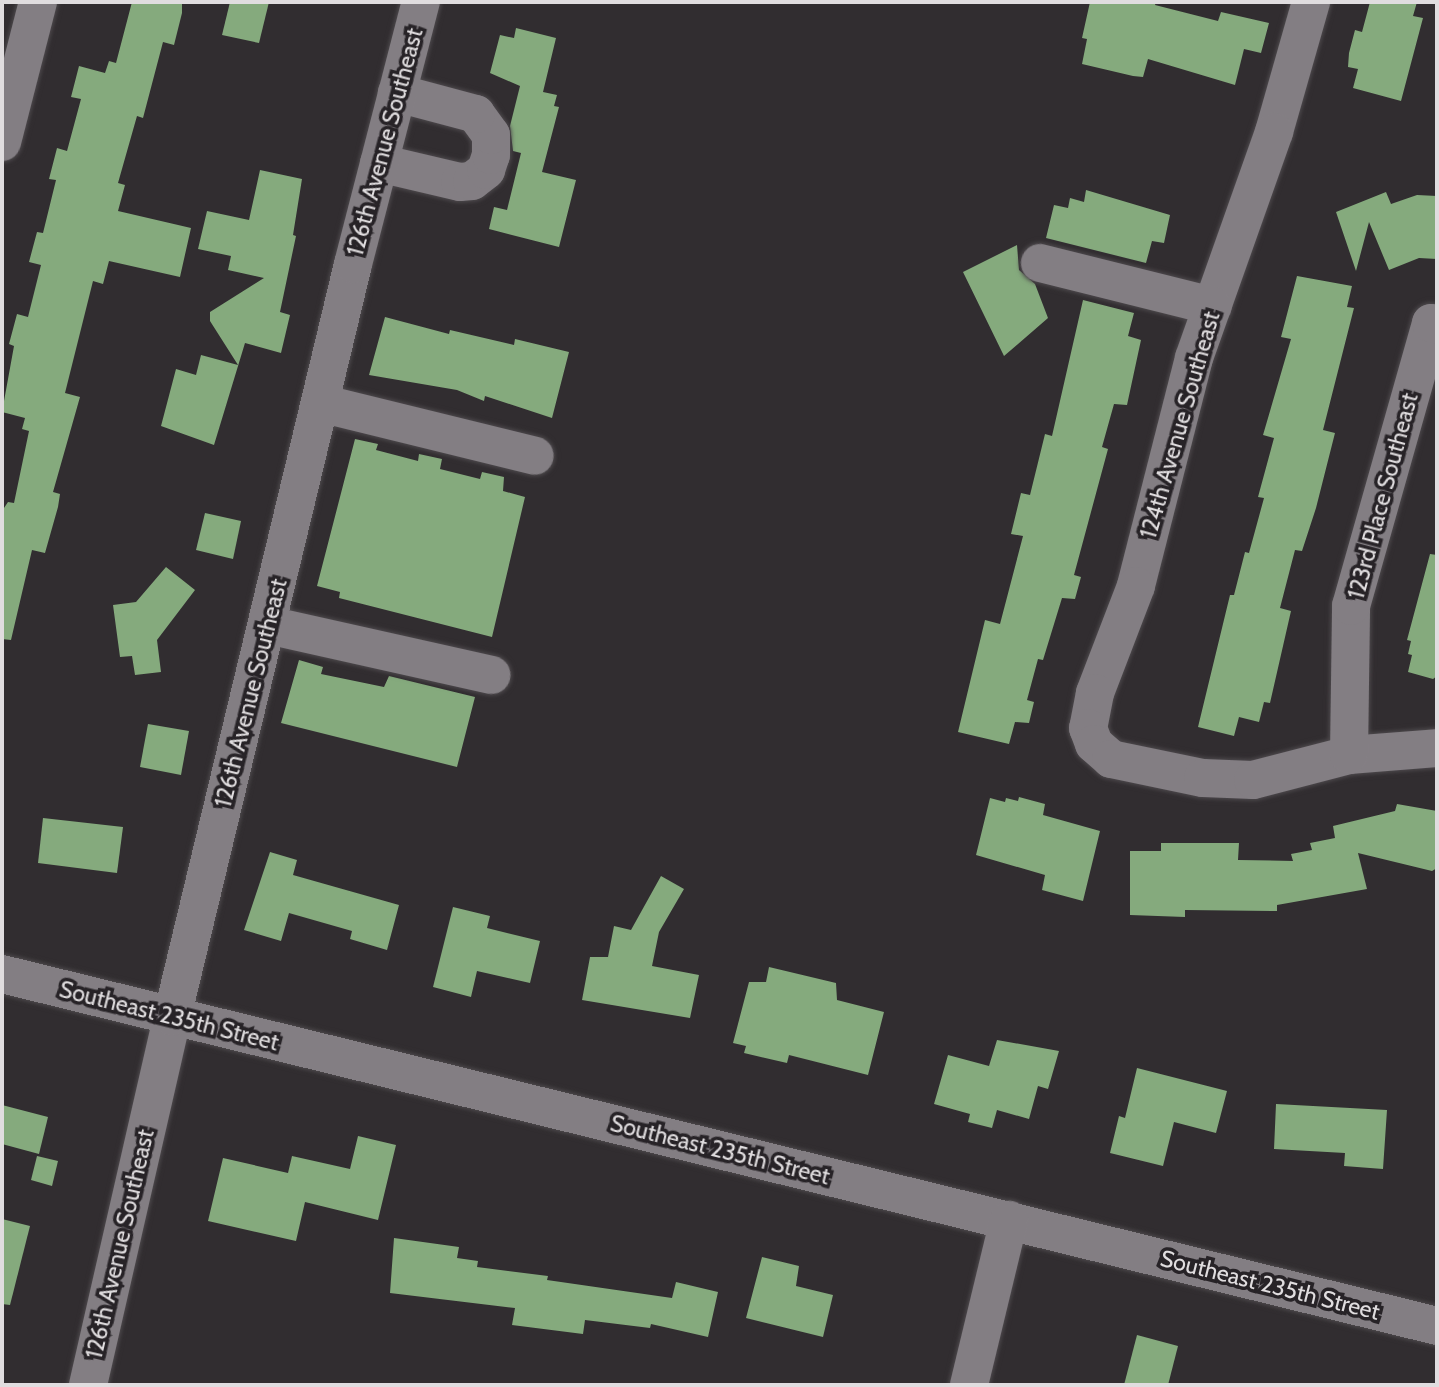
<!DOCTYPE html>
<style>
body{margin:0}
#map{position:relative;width:1439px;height:1387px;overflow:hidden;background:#312d30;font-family:Cabin,sans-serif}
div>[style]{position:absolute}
.building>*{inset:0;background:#85aa7d}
.roads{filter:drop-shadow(0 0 2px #4d494c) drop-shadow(0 0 2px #4d494c)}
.minor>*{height:38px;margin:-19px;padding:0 19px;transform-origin:19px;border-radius:19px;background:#837e83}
span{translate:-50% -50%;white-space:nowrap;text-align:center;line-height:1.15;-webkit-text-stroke:7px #272327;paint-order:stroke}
.street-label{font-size:23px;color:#e0dddf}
.frame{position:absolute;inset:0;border:4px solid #e0dddf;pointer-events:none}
</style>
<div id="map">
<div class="building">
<i style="clip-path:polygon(132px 2px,182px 2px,182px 13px,174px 45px,163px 42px,143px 118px,137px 116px,118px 183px,125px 185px,118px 211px,191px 228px,180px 277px,109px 261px,103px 284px,93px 281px,65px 393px,80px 397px,53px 492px,60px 494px,58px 507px,45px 553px,32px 550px,11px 640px,2px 639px,2px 511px,8px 502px,14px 503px,29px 431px,22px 429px,25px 418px,2px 412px,14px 346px,9px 344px,17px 314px,28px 317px,41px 265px,29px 262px,37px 232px,43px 233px,56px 180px,49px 179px,57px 148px,67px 151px,81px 99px,71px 97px,79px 66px,105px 73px,109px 61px,116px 63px)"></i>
<i style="clip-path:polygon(230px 2px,269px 2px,259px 43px,222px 35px)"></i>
<i style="clip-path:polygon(1090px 2px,1156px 2px,1155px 5px,1218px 21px,1221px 12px,1269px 23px,1261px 53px,1244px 49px,1235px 85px,1148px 59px,1143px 77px,1133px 76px,1082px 64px,1087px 39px,1082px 38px)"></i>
<i style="clip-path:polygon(1370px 2px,1417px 2px,1413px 16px,1423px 18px,1401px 101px,1353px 88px,1358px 69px,1348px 67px,1349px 53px,1355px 30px,1362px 32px)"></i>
<i style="clip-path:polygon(516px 28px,556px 38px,543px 92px,557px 95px,554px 106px,559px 107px,542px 172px,576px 180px,559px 247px,489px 229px,494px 207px,507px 210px,521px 153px,513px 151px,510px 126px,520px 86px,490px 73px,500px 35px,514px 38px)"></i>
<i style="clip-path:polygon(260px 170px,302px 179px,293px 235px,296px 236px,280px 312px,290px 315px,281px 353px,245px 343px,214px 445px,161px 426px,176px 369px,196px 375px,201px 355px,238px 365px,210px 321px,210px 312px,264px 278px,228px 270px,231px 256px,198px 249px,207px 211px,249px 220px)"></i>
<i style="clip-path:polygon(1086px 190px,1170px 215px,1164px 243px,1152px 241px,1146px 263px,1046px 238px,1054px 205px,1068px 208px,1070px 198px,1084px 202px)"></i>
<i style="clip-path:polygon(1386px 192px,1391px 204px,1417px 195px,1437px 196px,1437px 259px,1419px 258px,1389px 270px,1369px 222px,1356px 271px,1336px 212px)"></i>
<i style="clip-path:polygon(1017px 245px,1019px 270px,1035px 284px,1048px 318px,1004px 356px,963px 272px)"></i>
<i style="clip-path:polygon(1297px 276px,1352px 286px,1347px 307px,1354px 308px,1323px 430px,1335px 433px,1316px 508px,1302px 551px,1295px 550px,1280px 608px,1291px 611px,1270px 703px,1264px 702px,1259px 722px,1239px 717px,1234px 736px,1198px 727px,1230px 595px,1234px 595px,1245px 552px,1249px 553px,1264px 498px,1258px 497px,1274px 438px,1263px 435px,1291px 339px,1281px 337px)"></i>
<i style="clip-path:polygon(1083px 300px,1134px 313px,1128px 336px,1141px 340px,1127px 405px,1114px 404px,1102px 447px,1108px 449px,1074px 575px,1081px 577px,1075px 599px,1062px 598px,1043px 660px,1038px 659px,1027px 700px,1034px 702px,1029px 723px,1015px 722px,1009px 744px,958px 732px,985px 620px,1000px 624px,1023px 536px,1011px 534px,1021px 493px,1030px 495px,1045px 434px,1052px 436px)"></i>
<i style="clip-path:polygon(385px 317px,449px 334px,450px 330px,514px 345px,515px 339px,569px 352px,552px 418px,485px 396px,484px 401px,457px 390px,369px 375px)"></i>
<i style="clip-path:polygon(355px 439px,378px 444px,376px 450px,418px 461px,419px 454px,442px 459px,440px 469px,480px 479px,482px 472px,504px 477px,503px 491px,525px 497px,492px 637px,339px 598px,340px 592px,317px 586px)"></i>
<i style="clip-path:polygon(205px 513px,241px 521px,233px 559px,196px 550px)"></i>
<i style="clip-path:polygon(1430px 554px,1437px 555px,1437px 676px,1433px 679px,1408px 672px,1412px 655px,1408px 654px,1411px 641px,1407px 640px)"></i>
<i style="clip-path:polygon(166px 567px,195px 590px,157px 640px,161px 672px,135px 675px,132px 656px,120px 657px,113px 605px,136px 602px)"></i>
<i style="clip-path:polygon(299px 660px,323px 667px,321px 674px,384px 687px,389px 676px,475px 697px,457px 767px,281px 723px)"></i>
<i style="clip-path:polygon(148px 724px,189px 731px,181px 775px,140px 767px)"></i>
<i style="clip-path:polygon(1019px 797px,1045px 804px,1043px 815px,1100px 831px,1083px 901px,1042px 890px,1045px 875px,976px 855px,990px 798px,1005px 802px,1006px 798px,1018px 801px)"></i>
<i style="clip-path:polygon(1397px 804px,1437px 811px,1437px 868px,1432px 871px,1358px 853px,1367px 889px,1277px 905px,1277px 911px,1185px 910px,1185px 917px,1130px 915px,1130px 851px,1161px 851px,1161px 843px,1239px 843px,1238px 860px,1293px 861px,1291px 854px,1312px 850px,1310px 843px,1335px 838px,1333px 826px,1395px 811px)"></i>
<i style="clip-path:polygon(43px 818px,123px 827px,117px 873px,38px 863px)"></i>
<i style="clip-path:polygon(270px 852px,297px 860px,293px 875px,399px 905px,387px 950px,350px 939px,352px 931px,289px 913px,281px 941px,244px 930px)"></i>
<i style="clip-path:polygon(661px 876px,684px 889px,659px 932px,652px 966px,699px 975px,690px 1018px,582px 1000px,590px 957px,608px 957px,614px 926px,631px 930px)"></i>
<i style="clip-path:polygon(453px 907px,490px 916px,487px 928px,540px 941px,530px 983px,477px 971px,471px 997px,433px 987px)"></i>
<i style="clip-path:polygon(769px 967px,836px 983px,837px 1000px,884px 1012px,868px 1075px,789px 1055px,787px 1063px,744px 1053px,746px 1046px,733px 1043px,749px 982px,766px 982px)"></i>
<i style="clip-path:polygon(997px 1040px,1059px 1051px,1048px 1089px,1038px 1086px,1029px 1119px,997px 1110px,992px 1128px,968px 1122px,970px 1114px,934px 1104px,948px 1055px,989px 1066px)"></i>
<i style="clip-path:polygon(1137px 1068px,1227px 1091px,1216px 1133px,1174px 1122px,1163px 1166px,1110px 1153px,1119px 1116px,1125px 1118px)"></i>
<i style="clip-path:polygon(1276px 1104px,1387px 1110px,1383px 1169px,1344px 1166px,1345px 1153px,1274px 1149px)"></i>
<i style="clip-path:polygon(2px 1105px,48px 1117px,39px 1154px,2px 1144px)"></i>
<i style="clip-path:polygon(358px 1136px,396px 1145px,378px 1220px,305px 1202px,296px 1241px,208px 1221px,223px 1158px,288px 1173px,292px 1156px,350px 1169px)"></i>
<i style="clip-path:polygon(37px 1156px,58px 1161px,52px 1186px,31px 1180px)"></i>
<i style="clip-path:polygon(2px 1219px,30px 1226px,10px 1305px,2px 1304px)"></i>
<i style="clip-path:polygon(394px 1238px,459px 1247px,457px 1258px,478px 1261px,477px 1267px,548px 1276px,547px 1280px,672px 1298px,676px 1282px,718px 1292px,708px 1337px,651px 1324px,650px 1328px,585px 1320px,583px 1334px,512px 1325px,515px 1308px,390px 1293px)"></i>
<i style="clip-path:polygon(762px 1257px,799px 1266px,796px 1286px,833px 1295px,823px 1337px,746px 1318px)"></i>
<i style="clip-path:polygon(1137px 1335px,1178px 1346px,1168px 1385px,1124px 1385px)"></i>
</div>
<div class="roads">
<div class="minor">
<i style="left:1311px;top:2px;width:135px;rotate:105.9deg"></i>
<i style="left:1274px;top:132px;width:240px;rotate:109.5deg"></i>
<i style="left:1194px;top:358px;width:235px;rotate:104.3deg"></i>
<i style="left:1136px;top:586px;width:115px;rotate:111deg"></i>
<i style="left:1095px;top:693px;width:36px;rotate:101deg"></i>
<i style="left:1088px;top:728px;width:17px;rotate:69deg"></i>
<i style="left:1094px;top:744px;width:23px;rotate:41deg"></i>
<i style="left:1111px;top:759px;width:94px;rotate:11.7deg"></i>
<i style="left:1203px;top:778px;width:50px;rotate:2.3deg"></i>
<i style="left:1253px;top:780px;width:99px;rotate:-14.6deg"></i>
<i style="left:1349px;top:755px;width:88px;rotate:-4.5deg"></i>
<i style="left:2px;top:142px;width:145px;rotate:-75.6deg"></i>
<i style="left:379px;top:163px;width:83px;rotate:13.2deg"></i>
<i style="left:460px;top:182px;width:12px;rotate:-5deg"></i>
<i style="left:472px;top:181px;width:18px;rotate:-38deg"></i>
<i style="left:486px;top:170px;width:16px;rotate:-72deg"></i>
<i style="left:491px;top:155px;width:20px;rotate:-90deg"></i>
<i style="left:491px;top:135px;width:26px;rotate:-126deg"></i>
<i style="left:476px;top:114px;width:82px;rotate:-165.1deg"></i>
<i style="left:1040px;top:263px;width:178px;rotate:14deg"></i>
<i style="left:320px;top:403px;width:221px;rotate:13.8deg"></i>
<i style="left:268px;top:625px;width:229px;rotate:12.6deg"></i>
<i style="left:1349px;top:755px;width:149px;rotate:-89.2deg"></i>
<i style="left:1351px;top:606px;width:294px;rotate:-74.2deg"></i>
<i style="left:1431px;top:323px;width:6px;rotate:18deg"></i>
<i style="left:2px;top:974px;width:1478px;rotate:13.78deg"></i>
<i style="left:88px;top:1385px;width:377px;rotate:-77.1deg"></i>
<i style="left:172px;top:1017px;width:774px;rotate:-76.48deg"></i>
<i style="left:353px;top:264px;width:271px;rotate:-75.5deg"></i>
<i style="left:969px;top:1385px;width:170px;rotate:-76.4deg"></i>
</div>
</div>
<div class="street-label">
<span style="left:385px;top:142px;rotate:-75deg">126th Avenue Southeast</span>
<span style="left:1180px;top:425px;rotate:-74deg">124th Avenue Southeast</span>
<span style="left:1383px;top:496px;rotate:-75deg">123rd Place Southeast</span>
<span style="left:251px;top:693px;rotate:-76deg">126th Avenue Southeast</span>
<span style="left:169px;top:1016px;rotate:14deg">Southeast 235th Street</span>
<span style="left:720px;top:1150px;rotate:14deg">Southeast 235th Street</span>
<span style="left:120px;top:1244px;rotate:-77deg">126th Avenue Southeast</span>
<span style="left:1270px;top:1285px;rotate:14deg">Southeast 235th Street</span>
</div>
<div class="frame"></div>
</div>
